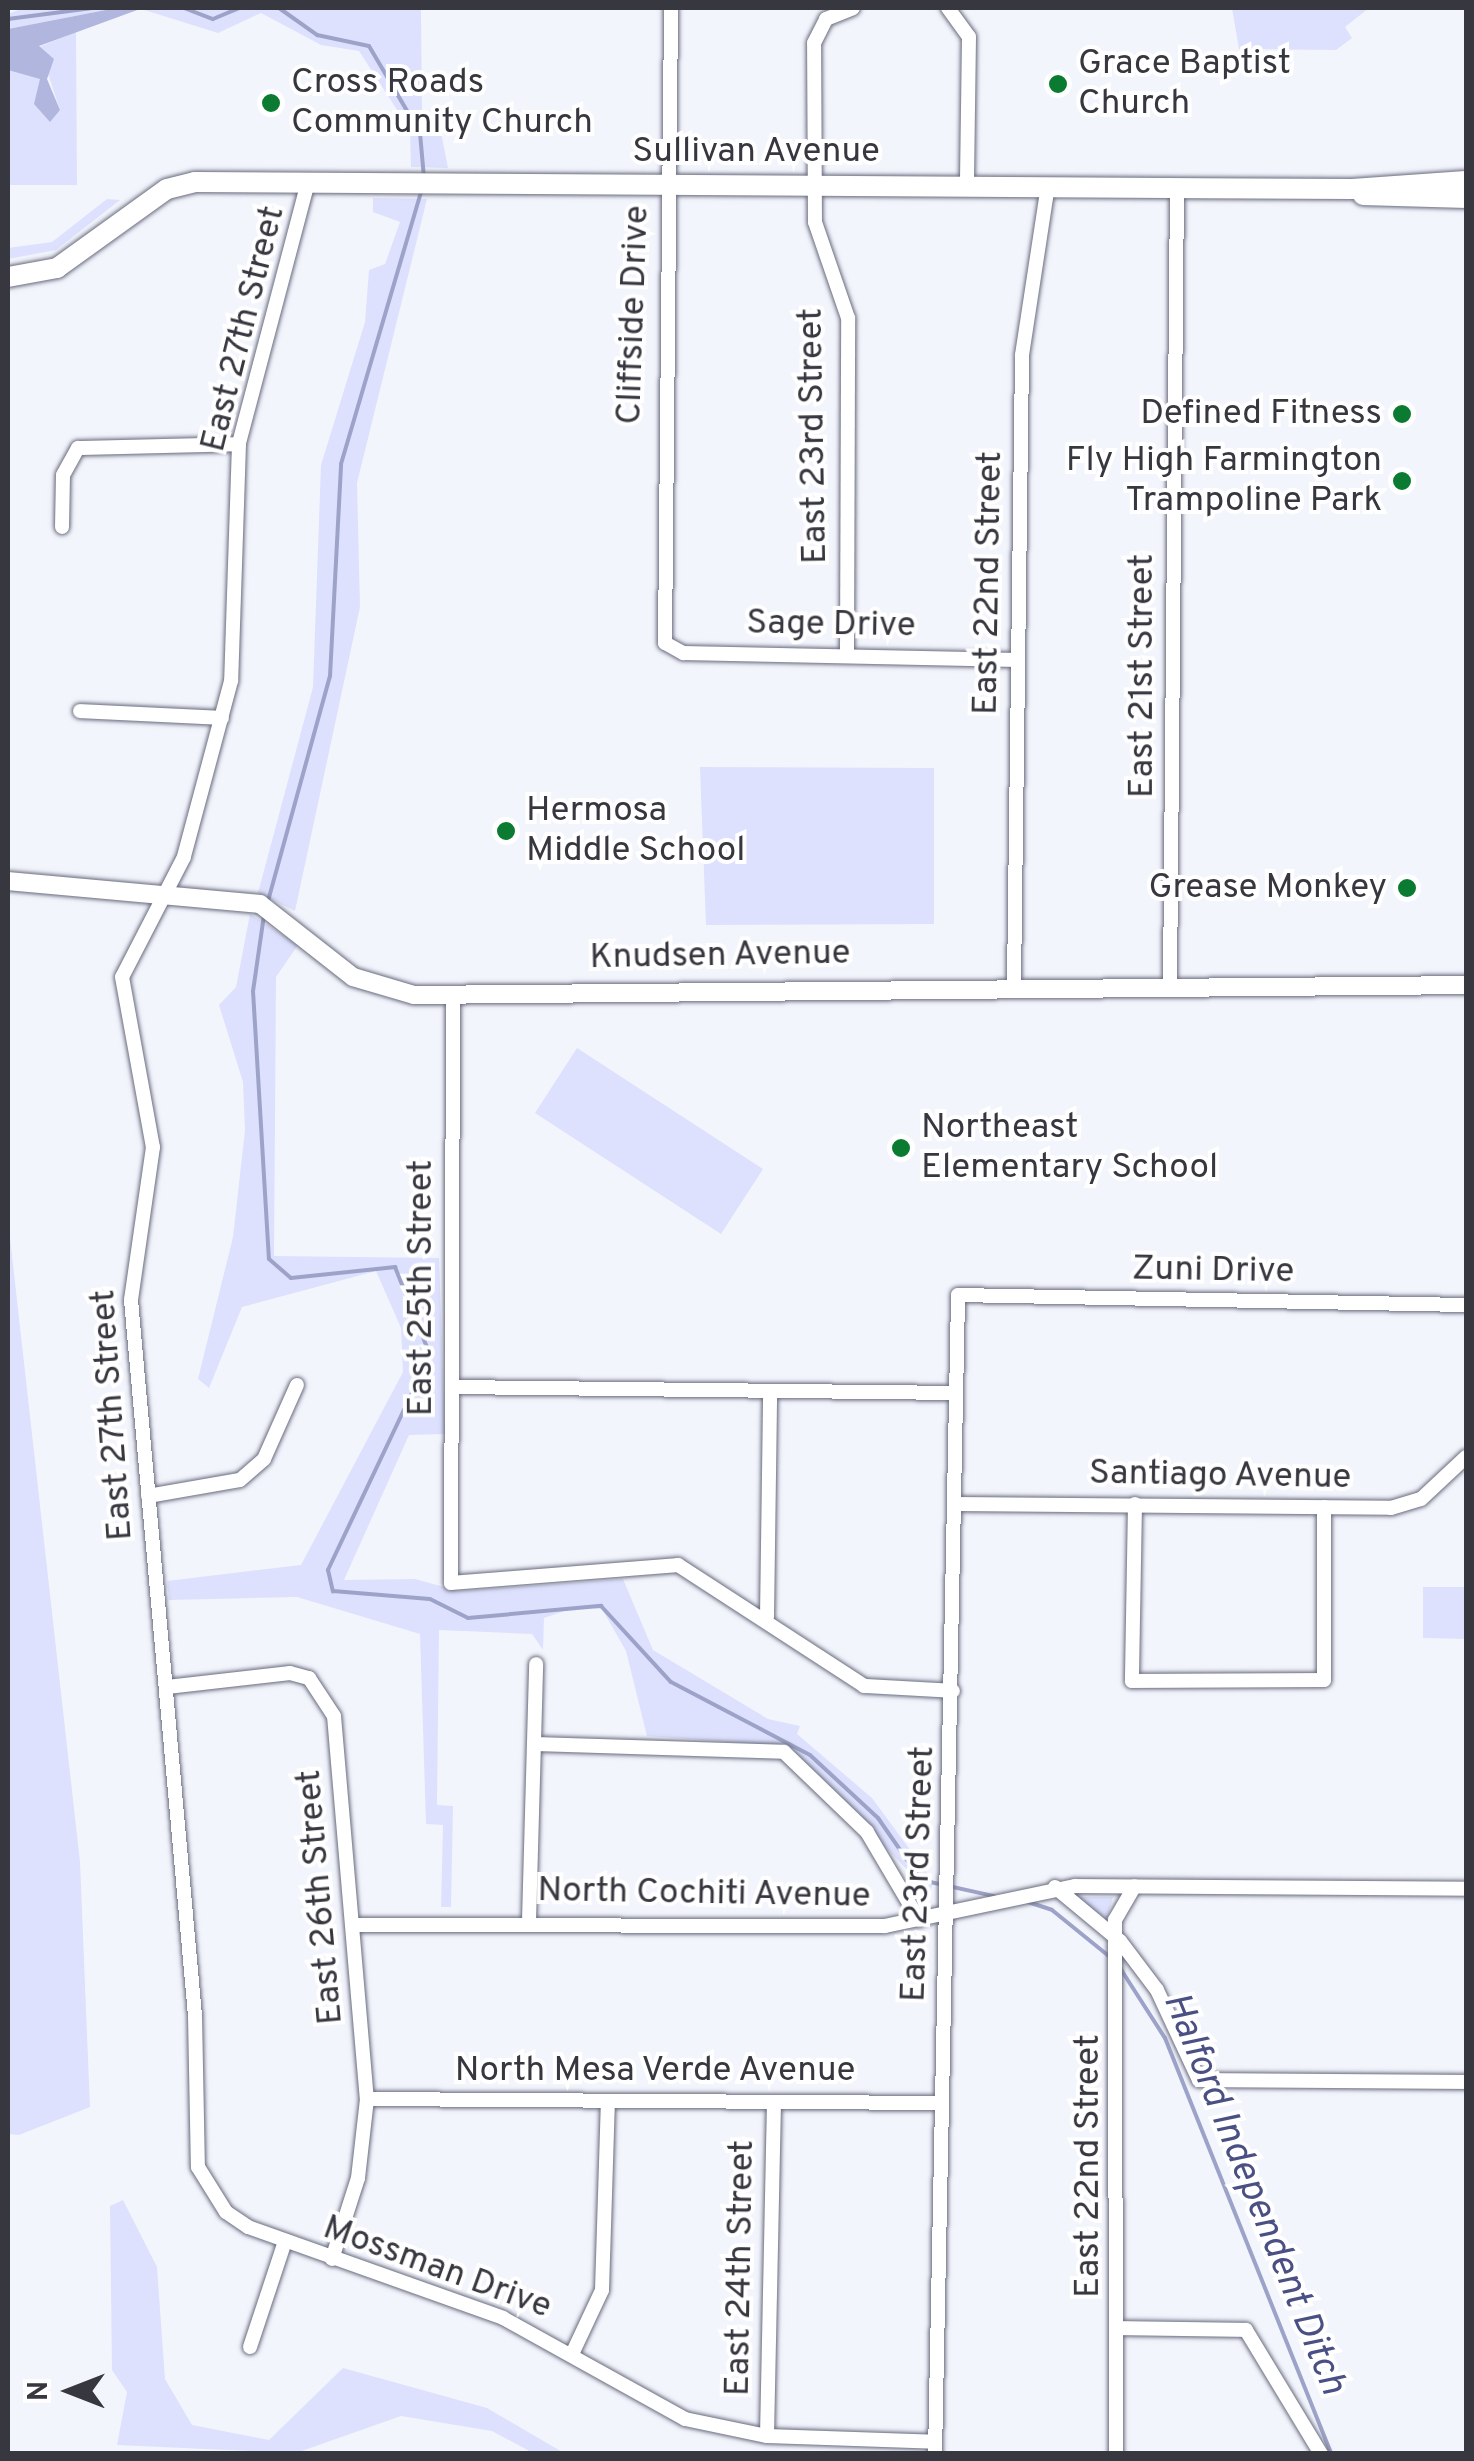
<!DOCTYPE html>
<style>
body{margin:0}
#map{position:relative;width:1474px;height:2461px;overflow:hidden;background:#f3f5fd;font-family:Overpass,sans-serif}
div>[style]{position:absolute}
.green>*{inset:0;background:#dde1fd}
.forest>*{inset:0;background:#b0b6dd}
.stream>*{height:4px;margin:-2px;padding:0 2px;transform-origin:2px;border-radius:2px;background:#9da3c8}
.roads{filter:drop-shadow(0 0 2px #686b7d) drop-shadow(0 0 2px #686b7d)}
.minor>*{height:14px;margin:-7px;padding:0 7px;transform-origin:7px;border-radius:7px;background:#fff}
.tertiary>*{height:18px;margin:-9px;padding:0 9px;transform-origin:9px;border-radius:9px;background:#fff}
.secondary>*{height:20px;margin:-10px;padding:0 10px;transform-origin:10px;border-radius:10px;background:#fff}
.dots>*{width:28px;height:28px;translate:-50% -50%;box-sizing:border-box;border:5px solid #fff;border-radius:50%}
span{translate:-50% -50%;white-space:nowrap;text-align:center;line-height:1.15;-webkit-text-stroke:8px #fff;paint-order:stroke}
.poi-label{font-size:35px;color:#36373f}
.left{translate:0 -50%;text-align:left}
.right{translate:-100% -50%;text-align:right}
.street-label{font-size:35px;color:#36373f}
.water-label{font-size:38px;color:#4a5084;font-style:italic}
.frame{position:absolute;inset:0;border:10px solid #36373f;pointer-events:none}
.north{position:absolute;left:20px;top:2341px;width:100px;height:100px;-webkit-text-stroke:8px #fff;paint-order:stroke;rotate:270deg;font-size:28px;font-weight:700;line-height:40px;text-align:center;color:#36373f}
.north::after{content:'';display:block;margin:auto;width:35px;height:45px;background:#36373f;clip-path:polygon(50% 0,100% 100%,50% 72%,0 100%)}
</style>
<div id="map">
<div class="green">
<i style="clip-path:polygon(23px 8px,116px 8px,8px 29px,8px 14px)"></i>
<i style="clip-path:polygon(138px 8px,421px 8px,422px 112px,439px 122px,448px 168px,411px 167px,410px 130px,359px 51px,321px 45px,261px 13px,218px 33px)"></i>
<i style="clip-path:polygon(1232px 8px,1369px 8px,1345px 27px,1352px 38px,1336px 50px,1239px 49px)"></i>
<i style="clip-path:polygon(76px 32px,77px 185px,8px 185px,8px 70px,40px 78px,47px 118px,60px 110px,39px 47px)"></i>
<i style="clip-path:polygon(373px 198px,427px 199px,357px 483px,360px 607px,295px 911px,258px 893px,313px 687px,321px 465px,365px 322px,369px 270px,385px 264px,400px 222px,373px 212px)"></i>
<i style="clip-path:polygon(107px 199px,120px 200px,56px 250px,8px 259px,8px 248px,52px 242px)"></i>
<i style="clip-path:polygon(700px 767px,934px 768px,934px 924px,706px 925px)"></i>
<i style="clip-path:polygon(250px 914px,298px 945px,276px 977px,274px 1256px,439px 1258px,445px 1434px,409px 1435px,344px 1580px,415px 1579px,459px 1591px,623px 1579px,653px 1650px,768px 1719px,800px 1726px,797px 1734px,872px 1798px,933px 1881px,930px 1893px,786px 1746px,647px 1736px,626px 1651px,602px 1609px,576px 1607px,544px 1618px,543px 1650px,532px 1634px,439px 1630px,437px 1805px,453px 1806px,451px 1907px,441px 1907px,443px 1825px,426px 1824px,420px 1634px,297px 1597px,169px 1600px,167px 1581px,301px 1565px,403px 1372px,401px 1328px,376px 1271px,242px 1307px,209px 1388px,198px 1379px,233px 1237px,245px 1130px,243px 1082px,219px 1005px,236px 987px)"></i>
<i style="clip-path:polygon(577px 1048px,763px 1169px,721px 1234px,535px 1113px)"></i>
<i style="clip-path:polygon(8px 1220px,80px 1862px,90px 2107px,19px 2135px,8px 2134px)"></i>
<i style="clip-path:polygon(1423px 1587px,1466px 1587px,1466px 1639px,1423px 1638px)"></i>
<i style="clip-path:polygon(1080px 1897px,1113px 1897px,1107px 1919px,1080px 1901px)"></i>
<i style="clip-path:polygon(123px 2200px,157px 2267px,165px 2379px,192px 2425px,269px 2440px,343px 2368px,487px 2408px,564px 2453px,533px 2453px,492px 2431px,401px 2416px,296px 2453px,117px 2445px,127px 2392px,112px 2370px,110px 2206px)"></i>
</div>
<div class="forest">
<i style="clip-path:polygon(116px 8px,140px 9px,39px 46px,54px 59px,47px 79px,60px 110px,50px 122px,34px 104px,40px 79px,8px 70px,8px 29px)"></i>
</div>
<div class="stream">
<i style="left:184px;top:8px;width:31px;rotate:21deg"></i>
<i style="left:213px;top:19px;width:28px;rotate:-23deg"></i>
<i style="left:279px;top:8px;width:47px;rotate:35.4deg"></i>
<i style="left:317px;top:35px;width:53px;rotate:11.9deg"></i>
<i style="left:369px;top:46px;width:101px;rotate:59.6deg"></i>
<i style="left:420px;top:133px;width:45px;rotate:84.9deg"></i>
<i style="left:8px;top:19px;width:85px;rotate:-7.5deg"></i>
<i style="left:268px;top:901px;width:233px;rotate:-74.6deg"></i>
<i style="left:330px;top:676px;width:212px;rotate:-87deg"></i>
<i style="left:341px;top:464px;width:284px;rotate:-73.6deg"></i>
<i style="left:264px;top:915px;width:77px;rotate:98.2deg"></i>
<i style="left:253px;top:991px;width:268px;rotate:86.6deg"></i>
<i style="left:269px;top:1259px;width:29px;rotate:41deg"></i>
<i style="left:291px;top:1278px;width:105px;rotate:-6deg"></i>
<i style="left:395px;top:1267px;width:95px;rotate:68.3deg"></i>
<i style="left:430px;top:1355px;width:238px;rotate:115.4deg"></i>
<i style="left:328px;top:1570px;width:22px;rotate:77deg"></i>
<i style="left:333px;top:1591px;width:97px;rotate:4.7deg"></i>
<i style="left:430px;top:1599px;width:42px;rotate:26.6deg"></i>
<i style="left:468px;top:1618px;width:134px;rotate:-5.2deg"></i>
<i style="left:601px;top:1606px;width:103px;rotate:47.4deg"></i>
<i style="left:671px;top:1682px;width:157px;rotate:27.7deg"></i>
<i style="left:810px;top:1755px;width:93px;rotate:42.8deg"></i>
<i style="left:878px;top:1818px;width:75px;rotate:55.3deg"></i>
<i style="left:921px;top:1880px;width:75px;rotate:12.4deg"></i>
<i style="left:1028px;top:1902px;width:25px;rotate:18deg"></i>
<i style="left:1052px;top:1910px;width:75px;rotate:39deg"></i>
<i style="left:1120px;top:1968px;width:83px;rotate:57.3deg"></i>
<i style="left:1165px;top:2038px;width:448px;rotate:68.2deg"></i>
</div>
<div class="roads">
<div class="minor">
<i style="left:671px;top:8px;width:635px;rotate:90.54deg"></i>
<i style="left:665px;top:643px;width:21px;rotate:29deg"></i>
<i style="left:683px;top:653px;width:335px;rotate:1.2deg"></i>
<i style="left:948px;top:8px;width:36px;rotate:54deg"></i>
<i style="left:969px;top:37px;width:148px;rotate:90.8deg"></i>
<i style="left:308px;top:182px;width:271px;rotate:104.8deg"></i>
<i style="left:239px;top:444px;width:237px;rotate:91.9deg"></i>
<i style="left:231px;top:681px;width:182px;rotate:105deg"></i>
<i style="left:184px;top:857px;width:135px;rotate:117.3deg"></i>
<i style="left:122px;top:977px;width:173px;rotate:79.7deg"></i>
<i style="left:153px;top:1147px;width:155px;rotate:98.2deg"></i>
<i style="left:131px;top:1300px;width:719px;rotate:84.89deg"></i>
<i style="left:195px;top:2016px;width:151px;rotate:88.9deg"></i>
<i style="left:198px;top:2167px;width:53px;rotate:58.1deg"></i>
<i style="left:226px;top:2212px;width:27px;rotate:34deg"></i>
<i style="left:248px;top:2227px;width:271px;rotate:19.6deg"></i>
<i style="left:503px;top:2318px;width:208px;rotate:29deg"></i>
<i style="left:685px;top:2419px;width:84px;rotate:11.7deg"></i>
<i style="left:767px;top:2436px;width:168px;rotate:2deg"></i>
<i style="left:62px;top:527px;width:52px;rotate:-88.9deg"></i>
<i style="left:63px;top:475px;width:31px;rotate:-61deg"></i>
<i style="left:78px;top:448px;width:161px;rotate:-1.4deg"></i>
<i style="left:847px;top:654px;width:336px;rotate:-89.8deg"></i>
<i style="left:848px;top:318px;width:102px;rotate:-109deg"></i>
<i style="left:815px;top:222px;width:179px;rotate:-90.3deg"></i>
<i style="left:814px;top:43px;width:27px;rotate:-63deg"></i>
<i style="left:826px;top:19px;width:29px;rotate:-22deg"></i>
<i style="left:80px;top:711px;width:142px;rotate:2.8deg"></i>
<i style="left:1014px;top:984px;width:629px;rotate:-89.27deg"></i>
<i style="left:1022px;top:355px;width:171px;rotate:-81.3deg"></i>
<i style="left:1170px;top:986px;width:799px;rotate:-89.5deg"></i>
<i style="left:453px;top:994px;width:589px;rotate:90.19deg"></i>
<i style="left:451px;top:1583px;width:228px;rotate:-4.5deg"></i>
<i style="left:678px;top:1565px;width:222px;rotate:33deg"></i>
<i style="left:864px;top:1686px;width:89px;rotate:3.2deg"></i>
<i style="left:452px;top:1387px;width:504px;rotate:0.68deg"></i>
<i style="left:148px;top:1496px;width:93px;rotate:-9.9deg"></i>
<i style="left:240px;top:1480px;width:32px;rotate:-41deg"></i>
<i style="left:264px;top:1459px;width:81px;rotate:-66deg"></i>
<i style="left:955px;top:1504px;width:436px;rotate:0.5deg"></i>
<i style="left:1391px;top:1508px;width:31px;rotate:-17deg"></i>
<i style="left:1421px;top:1499px;width:62px;rotate:-43deg"></i>
<i style="left:1135px;top:1504px;width:177px;rotate:91deg"></i>
<i style="left:1132px;top:1681px;width:192px;rotate:-0.3deg"></i>
<i style="left:1324px;top:1680px;width:173px;rotate:-90deg"></i>
<i style="left:767px;top:1617px;width:225px;rotate:-89.2deg"></i>
<i style="left:167px;top:1687px;width:124px;rotate:-6.5deg"></i>
<i style="left:290px;top:1673px;width:20px;rotate:15deg"></i>
<i style="left:309px;top:1678px;width:45px;rotate:56.7deg"></i>
<i style="left:334px;top:1716px;width:384px;rotate:85.1deg"></i>
<i style="left:367px;top:2099px;width:80px;rotate:96.5deg"></i>
<i style="left:358px;top:2178px;width:85px;rotate:107.8deg"></i>
<i style="left:534px;top:1744px;width:250px;rotate:1.8deg"></i>
<i style="left:784px;top:1752px;width:115px;rotate:43.9deg"></i>
<i style="left:867px;top:1832px;width:102px;rotate:59.4deg"></i>
<i style="left:1055px;top:1887px;width:85px;rotate:39.7deg"></i>
<i style="left:1120px;top:1941px;width:61px;rotate:52.9deg"></i>
<i style="left:1157px;top:1990px;width:99px;rotate:65deg"></i>
<i style="left:1199px;top:2080px;width:267px;rotate:0.4deg"></i>
<i style="left:529px;top:1921px;width:257px;rotate:-88.4deg"></i>
<i style="left:356px;top:1925px;width:529px;rotate:0.11deg"></i>
<i style="left:885px;top:1926px;width:194px;rotate:-11.9deg"></i>
<i style="left:1075px;top:1886px;width:391px;rotate:0.4deg"></i>
<i style="left:367px;top:2099px;width:575px;rotate:0.4deg"></i>
<i style="left:1119px;top:2328px;width:127px;rotate:0.9deg"></i>
<i style="left:1246px;top:2330px;width:145px;rotate:58.8deg"></i>
<i style="left:250px;top:2347px;width:108px;rotate:-71.7deg"></i>
<i style="left:573px;top:2352px;width:68px;rotate:-64.9deg"></i>
<i style="left:602px;top:2290px;width:187px;rotate:-88.2deg"></i>
<i style="left:767px;top:2436px;width:334px;rotate:-88.8deg"></i>
<i style="left:935px;top:2454px;width:1159px;rotate:-88.86deg"></i>
<i style="left:958px;top:1295px;width:508px;rotate:1.13deg"></i>
<i style="left:1116px;top:2454px;width:534px;rotate:-90.11deg"></i>
<i style="left:1115px;top:1920px;width:39px;rotate:-60deg"></i>
</div>
<div class="tertiary">
<i style="left:8px;top:881px;width:253px;rotate:5.2deg"></i>
<i style="left:260px;top:904px;width:118px;rotate:38.1deg"></i>
<i style="left:353px;top:977px;width:64px;rotate:16.4deg"></i>
<i style="left:414px;top:995px;width:1052px;rotate:-0.54deg"></i>
</div>
<div class="secondary">
<i style="left:1363px;top:195px;width:103px;rotate:1.7deg"></i>
<i style="left:8px;top:277px;width:50px;rotate:-10.4deg"></i>
<i style="left:57px;top:268px;width:135px;rotate:-35.7deg"></i>
<i style="left:167px;top:189px;width:29px;rotate:-14deg"></i>
<i style="left:195px;top:182px;width:1157px;rotate:0.35deg"></i>
<i style="left:1352px;top:189px;width:114px;rotate:-4deg"></i>
</div>
</div>
<div class="dots">
<i style="left:1058px;top:84px;background:#0a7b31"></i>
<i style="left:271px;top:103px;background:#0a7b31"></i>
<i style="left:1402px;top:414px;background:#0a7b31"></i>
<i style="left:1402px;top:481px;background:#0a7b31"></i>
<i style="left:506px;top:831px;background:#0a7b31"></i>
<i style="left:1407px;top:888px;background:#0a7b31"></i>
<i style="left:901px;top:1148px;background:#0a7b31"></i>
</div>
<div class="poi-label">
<span class="left" style="left:1078px;top:84px">Grace Baptist<br>Church</span>
<span class="left" style="left:291px;top:103px">Cross Roads<br>Community Church</span>
<span class="right" style="left:1382px;top:414px">Defined Fitness</span>
<span class="right" style="left:1382px;top:481px">Fly High Farmington<br>Trampoline Park</span>
<span class="left" style="left:526px;top:831px">Hermosa<br>Middle School</span>
<span class="right" style="left:1387px;top:888px">Grease Monkey</span>
<span class="left" style="left:921px;top:1148px">Northeast<br>Elementary School</span>
</div>
<div class="street-label">
<span style="left:756px;top:152px">Sullivan Avenue</span>
<span style="left:634px;top:315px;rotate:-88deg">Cliffside Drive</span>
<span style="left:244px;top:329px;rotate:-76deg">East 27th Street</span>
<span style="left:814px;top:436px;rotate:-91deg">East 23rd Street</span>
<span style="left:989px;top:583px;rotate:-89deg">East 22nd Street</span>
<span style="left:831px;top:625px;rotate:1deg">Sage Drive</span>
<span style="left:1143px;top:676px;rotate:-90deg">East 21st Street</span>
<span style="left:720px;top:956px;rotate:-1deg">Knudsen Avenue</span>
<span style="left:1213px;top:1271px;rotate:1deg">Zuni Drive</span>
<span style="left:422px;top:1288px;rotate:-90deg">East 25th Street</span>
<span style="left:113px;top:1415px;rotate:-94deg">East 27th Street</span>
<span style="left:1220px;top:1476px;rotate:1deg">Santiago Avenue</span>
<span style="left:919px;top:1874px;rotate:-88deg">East 23rd Street</span>
<span style="left:704px;top:1894px;rotate:1deg">North Cochiti Avenue</span>
<span style="left:321px;top:1897px;rotate:-95deg">East 26th Street</span>
<span style="left:655px;top:2071px">North Mesa Verde Avenue</span>
<span style="left:1089px;top:2166px;rotate:-90deg">East 22nd Street</span>
<span style="left:437px;top:2268px;rotate:20deg">Mossman Drive</span>
<span style="left:741px;top:2268px;rotate:-89deg">East 24th Street</span>
</div>
<div class="water-label">
<span style="left:1253px;top:2194px;rotate:68deg">Halford Independent Ditch</span>
</div>
<div class="frame"></div>
<div class="north">N</div>
</div>
